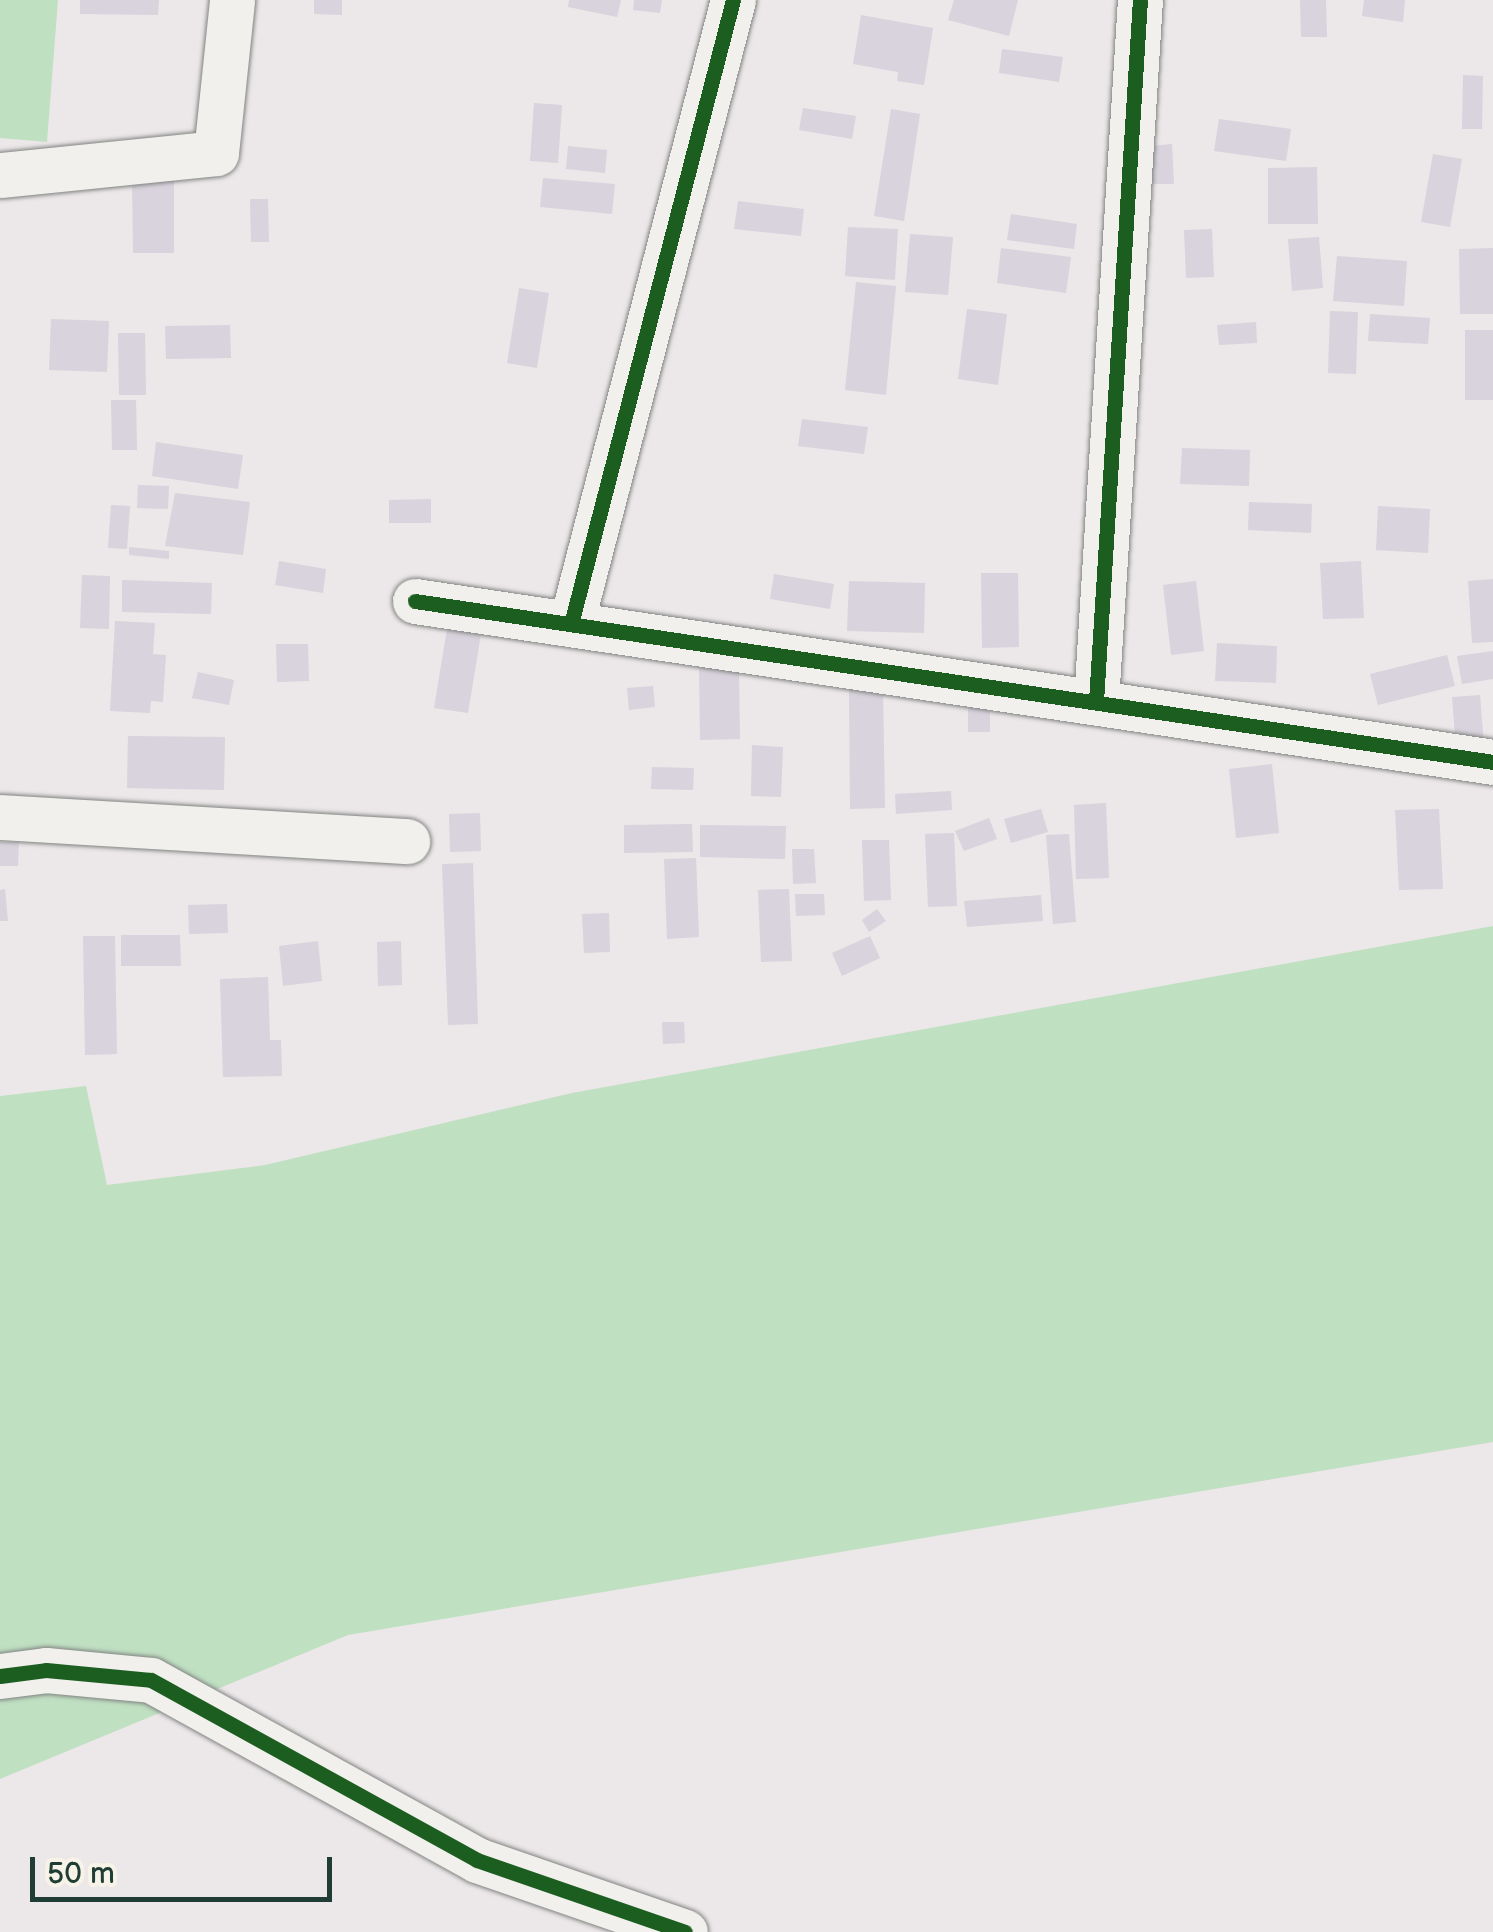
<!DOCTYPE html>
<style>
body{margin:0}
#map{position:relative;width:1493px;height:1932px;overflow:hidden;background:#ece7e8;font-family:"Balsamiq Sans",sans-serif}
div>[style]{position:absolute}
.green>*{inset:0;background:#c0e0c2}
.building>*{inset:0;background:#d8d3dc}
.roads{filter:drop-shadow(0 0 2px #818483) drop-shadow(0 0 2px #818483)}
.minor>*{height:45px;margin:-22.5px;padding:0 22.5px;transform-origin:22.5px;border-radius:22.5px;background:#f1f0ec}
.cycleway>*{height:15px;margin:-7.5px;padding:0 7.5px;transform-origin:7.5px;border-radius:7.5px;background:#1b5e20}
span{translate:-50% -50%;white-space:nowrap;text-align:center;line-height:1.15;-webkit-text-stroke:8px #f7f3e8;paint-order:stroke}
.scale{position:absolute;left:30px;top:1857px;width:302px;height:45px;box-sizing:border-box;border:5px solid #1f3d34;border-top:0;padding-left:12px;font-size:30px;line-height:35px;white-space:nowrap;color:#1f3d34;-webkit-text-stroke:8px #f7f3e8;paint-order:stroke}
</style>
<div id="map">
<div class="green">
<i style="clip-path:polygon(0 0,58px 0,47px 142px,0 138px)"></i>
<i style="clip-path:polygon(1493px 926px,1493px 1442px,348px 1635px,0 1779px,0 1096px,86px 1086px,107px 1185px,265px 1165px,572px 1093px)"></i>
</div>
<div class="building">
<i style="clip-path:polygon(80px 0,159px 0,158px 15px,80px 14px)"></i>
<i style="clip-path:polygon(314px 0,342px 0,342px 15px,314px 14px)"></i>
<i style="clip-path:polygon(569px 0,621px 0,617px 17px,568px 7px)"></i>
<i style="clip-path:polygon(634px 0,662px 0,660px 13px,633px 10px)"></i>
<i style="clip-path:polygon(954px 0,1018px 0,1009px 36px,948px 20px)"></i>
<i style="clip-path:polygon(1300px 0,1326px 0,1327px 37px,1301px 37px)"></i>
<i style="clip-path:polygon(1364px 0,1405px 0,1403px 22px,1362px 16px)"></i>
<i style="clip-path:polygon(861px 15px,933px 28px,924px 85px,897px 81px,898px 72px,853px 64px)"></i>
<i style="clip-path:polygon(1002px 49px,1063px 57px,1059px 82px,999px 73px)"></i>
<i style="clip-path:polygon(1463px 75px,1483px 76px,1482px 129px,1462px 129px)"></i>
<i style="clip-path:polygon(534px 103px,562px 105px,558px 163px,530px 161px)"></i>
<i style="clip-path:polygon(803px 108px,856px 116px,852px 139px,799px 130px)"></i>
<i style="clip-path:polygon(891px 109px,920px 114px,904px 221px,874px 216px)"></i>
<i style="clip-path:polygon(1219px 119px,1291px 129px,1286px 161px,1214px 151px)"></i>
<i style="clip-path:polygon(1172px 144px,1174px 184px,1152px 184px,1151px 146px)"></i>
<i style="clip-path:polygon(568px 146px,607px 150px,605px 173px,566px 169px)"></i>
<i style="clip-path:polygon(1433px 154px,1462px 159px,1450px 227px,1421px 222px)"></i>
<i style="clip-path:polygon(1317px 167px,1318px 224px,1268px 224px,1268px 168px)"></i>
<i style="clip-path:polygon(543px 178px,615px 184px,612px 214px,540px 207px)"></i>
<i style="clip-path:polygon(132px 180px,174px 180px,174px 253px,133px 253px)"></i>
<i style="clip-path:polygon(250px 199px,268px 199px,269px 242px,251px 242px)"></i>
<i style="clip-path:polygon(738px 201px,804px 209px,801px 236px,734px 229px)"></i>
<i style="clip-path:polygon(1011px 214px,1077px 224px,1074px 249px,1007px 240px)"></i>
<i style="clip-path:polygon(848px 227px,898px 229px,895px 280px,845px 276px)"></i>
<i style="clip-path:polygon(1212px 229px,1214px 277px,1186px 278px,1184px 230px)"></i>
<i style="clip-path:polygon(910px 234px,953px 237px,948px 295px,905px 292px)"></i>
<i style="clip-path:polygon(1319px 237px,1323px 288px,1292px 291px,1288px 239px)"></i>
<i style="clip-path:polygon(1001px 248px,1071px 257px,1066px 293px,997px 283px)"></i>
<i style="clip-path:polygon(1493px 248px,1493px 314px,1460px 314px,1459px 249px)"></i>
<i style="clip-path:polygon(1337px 256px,1407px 261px,1404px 306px,1333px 301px)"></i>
<i style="clip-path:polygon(856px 282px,896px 286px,886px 395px,845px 390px)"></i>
<i style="clip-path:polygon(519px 288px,549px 293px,537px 368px,507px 363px)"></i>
<i style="clip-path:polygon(967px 309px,1007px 314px,998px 385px,958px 379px)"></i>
<i style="clip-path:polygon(1330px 311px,1358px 312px,1356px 374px,1328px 373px)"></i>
<i style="clip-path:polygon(1370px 314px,1430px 318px,1428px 344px,1368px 341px)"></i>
<i style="clip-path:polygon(51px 319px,109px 321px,107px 372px,49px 370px)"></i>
<i style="clip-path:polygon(1256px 322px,1257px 343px,1219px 345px,1217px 325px)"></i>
<i style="clip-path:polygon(230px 325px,231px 358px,166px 359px,165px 326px)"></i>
<i style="clip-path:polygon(1465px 330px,1493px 330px,1493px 400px,1465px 400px)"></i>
<i style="clip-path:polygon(118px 333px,145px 333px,146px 395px,119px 395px)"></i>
<i style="clip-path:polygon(111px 400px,136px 400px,137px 450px,112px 450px)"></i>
<i style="clip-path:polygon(802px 419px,868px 427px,864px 454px,798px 446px)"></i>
<i style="clip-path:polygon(156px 442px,243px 455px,238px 489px,152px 476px)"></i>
<i style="clip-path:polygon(1182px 448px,1250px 450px,1249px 486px,1180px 484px)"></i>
<i style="clip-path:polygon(138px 485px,169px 486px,168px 509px,137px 508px)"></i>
<i style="clip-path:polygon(175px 493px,250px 502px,243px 555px,165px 546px)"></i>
<i style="clip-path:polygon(431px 499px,431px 523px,389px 523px,389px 500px)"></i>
<i style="clip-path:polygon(1249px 502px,1312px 504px,1311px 533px,1248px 530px)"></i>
<i style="clip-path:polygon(111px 505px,130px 506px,127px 549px,108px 548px)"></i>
<i style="clip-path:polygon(1378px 506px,1430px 509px,1428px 553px,1376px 550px)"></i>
<i style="clip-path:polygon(129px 547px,169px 551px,169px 559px,129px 555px)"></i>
<i style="clip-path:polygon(279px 561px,326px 569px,323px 593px,275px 585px)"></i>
<i style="clip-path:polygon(1361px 561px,1364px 618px,1323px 619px,1320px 563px)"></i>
<i style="clip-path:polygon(981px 573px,1018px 573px,1019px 647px,982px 648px)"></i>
<i style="clip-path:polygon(774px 574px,834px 584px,830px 609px,770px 599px)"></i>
<i style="clip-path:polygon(82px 575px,110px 576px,109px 629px,80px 628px)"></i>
<i style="clip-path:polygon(1493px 579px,1493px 642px,1472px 643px,1468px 581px)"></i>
<i style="clip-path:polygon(122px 580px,212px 583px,211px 614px,122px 612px)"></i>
<i style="clip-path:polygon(849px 581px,925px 583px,924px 633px,847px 631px)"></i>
<i style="clip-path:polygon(1196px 581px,1204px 651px,1171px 655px,1163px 585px)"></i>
<i style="clip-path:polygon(115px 621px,155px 623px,153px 654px,166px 655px,163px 702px,151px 701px,150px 713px,110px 711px)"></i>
<i style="clip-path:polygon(447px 629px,481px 634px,468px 713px,434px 708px)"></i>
<i style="clip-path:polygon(1217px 643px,1277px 646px,1276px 683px,1215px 681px)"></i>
<i style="clip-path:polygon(276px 644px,308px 644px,309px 681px,277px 682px)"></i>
<i style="clip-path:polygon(1493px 651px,1493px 679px,1462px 684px,1457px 656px)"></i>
<i style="clip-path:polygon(1447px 655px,1455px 686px,1378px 705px,1370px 674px)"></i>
<i style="clip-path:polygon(699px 668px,739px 668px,740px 739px,700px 740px)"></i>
<i style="clip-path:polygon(198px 672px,234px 680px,229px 705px,192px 698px)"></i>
<i style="clip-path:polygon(653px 686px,655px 707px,629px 710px,627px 688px)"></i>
<i style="clip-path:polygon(883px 688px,885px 808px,850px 809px,849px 689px)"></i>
<i style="clip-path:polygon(1480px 695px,1485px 759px,1457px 761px,1452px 697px)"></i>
<i style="clip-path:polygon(968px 706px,990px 706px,990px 732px,968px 732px)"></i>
<i style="clip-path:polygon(128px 736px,225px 737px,224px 790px,127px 788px)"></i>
<i style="clip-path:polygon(752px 745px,783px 747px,781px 797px,751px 796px)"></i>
<i style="clip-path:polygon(1272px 764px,1279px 833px,1236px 838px,1229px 769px)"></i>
<i style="clip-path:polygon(652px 767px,694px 768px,693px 790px,651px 789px)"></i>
<i style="clip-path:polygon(951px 791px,952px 810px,896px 814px,895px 794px)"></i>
<i style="clip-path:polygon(1106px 803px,1109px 878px,1076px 879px,1074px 805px)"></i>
<i style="clip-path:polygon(1041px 809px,1048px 832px,1011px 843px,1004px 819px)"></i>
<i style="clip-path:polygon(1439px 809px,1443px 889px,1399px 890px,1395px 810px)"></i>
<i style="clip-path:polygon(480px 813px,481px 851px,450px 852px,449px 814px)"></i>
<i style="clip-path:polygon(989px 818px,997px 839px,964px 851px,955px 831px)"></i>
<i style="clip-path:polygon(692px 824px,693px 852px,624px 853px,624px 825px)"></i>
<i style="clip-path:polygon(700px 825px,786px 826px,785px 859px,700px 857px)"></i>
<i style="clip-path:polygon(954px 833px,957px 906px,928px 907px,925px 834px)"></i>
<i style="clip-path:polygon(1069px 834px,1076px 922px,1053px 924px,1046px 835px)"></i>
<i style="clip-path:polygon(862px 840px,889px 840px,891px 900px,864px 901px)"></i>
<i style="clip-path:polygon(0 842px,19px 842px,18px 866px,0 866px)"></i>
<i style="clip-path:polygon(792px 849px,814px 849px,816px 883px,793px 884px)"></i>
<i style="clip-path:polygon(696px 858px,699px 937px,667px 939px,664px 859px)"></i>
<i style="clip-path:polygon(473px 863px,478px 1024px,448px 1025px,442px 864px)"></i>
<i style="clip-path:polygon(5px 889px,8px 921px,0 921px,0 890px)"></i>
<i style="clip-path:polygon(789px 889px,792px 961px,761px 962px,758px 890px)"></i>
<i style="clip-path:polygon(795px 894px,824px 894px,825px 915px,796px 916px)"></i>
<i style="clip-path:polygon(1041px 895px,1043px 921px,967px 927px,964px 901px)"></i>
<i style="clip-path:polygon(227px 904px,228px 933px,189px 934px,188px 905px)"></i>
<i style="clip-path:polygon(877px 909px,886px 921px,869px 932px,862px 920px)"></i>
<i style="clip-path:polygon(609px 913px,610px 952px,584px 953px,582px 914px)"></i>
<i style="clip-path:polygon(121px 935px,180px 935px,181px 966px,121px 966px)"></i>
<i style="clip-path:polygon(83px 936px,115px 936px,117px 1054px,85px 1055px)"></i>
<i style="clip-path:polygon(870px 936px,880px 958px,842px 976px,832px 953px)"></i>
<i style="clip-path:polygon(318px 941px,322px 981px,283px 986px,279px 946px)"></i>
<i style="clip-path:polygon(401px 941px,402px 985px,378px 986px,377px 942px)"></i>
<i style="clip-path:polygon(268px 977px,270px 1040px,281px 1040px,282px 1076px,223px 1077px,220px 979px)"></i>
<i style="clip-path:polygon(662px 1022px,684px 1022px,685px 1043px,663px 1044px)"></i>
</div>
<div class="roads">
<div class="minor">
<i style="left:0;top:175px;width:217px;rotate:-5.8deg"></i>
<i style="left:216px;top:153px;width:154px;rotate:-84deg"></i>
<i style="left:415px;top:601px;width:1090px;rotate:8.49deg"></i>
<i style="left:571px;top:624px;width:645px;rotate:-75.45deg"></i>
<i style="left:1096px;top:701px;width:702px;rotate:-86.41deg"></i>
<i style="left:0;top:817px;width:408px;rotate:3.4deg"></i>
<i style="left:0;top:1676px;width:46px;rotate:-7.4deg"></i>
<i style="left:46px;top:1670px;width:105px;rotate:5.4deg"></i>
<i style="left:151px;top:1680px;width:372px;rotate:28.9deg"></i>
<i style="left:477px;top:1860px;width:220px;rotate:19.1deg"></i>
</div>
</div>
<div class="cycleway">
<i style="left:415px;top:601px;width:1090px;rotate:8.49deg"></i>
<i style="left:571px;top:624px;width:645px;rotate:-75.45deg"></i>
<i style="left:1096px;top:701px;width:702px;rotate:-86.41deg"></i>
<i style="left:0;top:1676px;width:46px;rotate:-7.4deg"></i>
<i style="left:46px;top:1670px;width:105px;rotate:5.4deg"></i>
<i style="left:151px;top:1680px;width:372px;rotate:28.9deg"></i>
<i style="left:477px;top:1860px;width:220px;rotate:19.1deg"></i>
</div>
<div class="scale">50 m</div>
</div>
